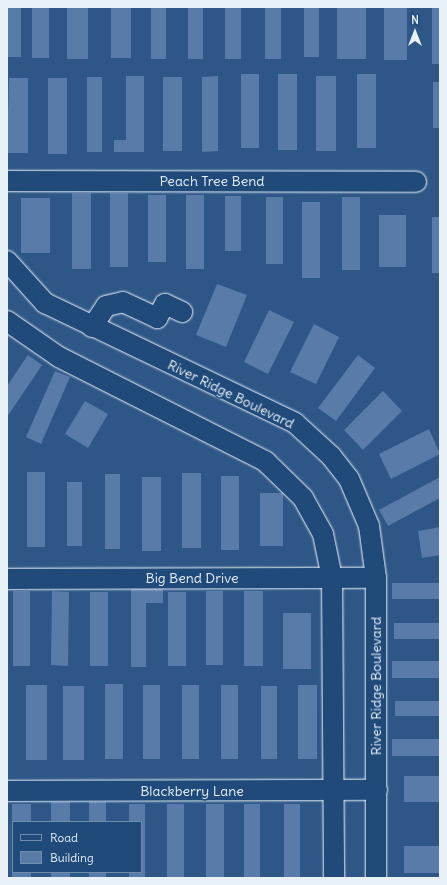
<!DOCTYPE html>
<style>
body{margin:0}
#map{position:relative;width:447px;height:885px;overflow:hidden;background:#2e5787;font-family:Delius,sans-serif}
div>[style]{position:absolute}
.building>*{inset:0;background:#587ba9}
.roads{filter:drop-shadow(0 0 1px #e8f1f8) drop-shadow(0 0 1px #e8f1f8)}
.minor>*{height:20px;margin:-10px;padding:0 10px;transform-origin:10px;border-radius:10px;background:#1f4a7a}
span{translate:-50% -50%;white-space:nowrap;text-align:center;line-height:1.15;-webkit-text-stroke:3.5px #1f4a7a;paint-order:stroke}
.street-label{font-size:14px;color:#e8f1f8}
.frame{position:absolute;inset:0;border:8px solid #e8f1f8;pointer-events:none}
.legend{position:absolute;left:12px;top:821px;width:130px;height:52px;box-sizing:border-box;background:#1f4a7a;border:1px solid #6f8dac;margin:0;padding:5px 7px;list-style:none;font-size:12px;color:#e8f1f8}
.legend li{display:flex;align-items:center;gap:8px;height:20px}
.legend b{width:20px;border:1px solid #6f8dac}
.north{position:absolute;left:395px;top:12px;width:40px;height:40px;-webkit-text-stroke:3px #1f4a7a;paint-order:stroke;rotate:0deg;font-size:11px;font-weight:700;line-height:16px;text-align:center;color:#e8f1f8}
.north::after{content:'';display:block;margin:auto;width:14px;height:18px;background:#e8f1f8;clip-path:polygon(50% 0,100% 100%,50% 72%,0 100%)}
</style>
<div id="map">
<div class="building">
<i style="clip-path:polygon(7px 7px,21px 7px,21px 57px,7px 57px)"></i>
<i style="clip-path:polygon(32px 7px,49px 7px,49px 58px,32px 58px)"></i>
<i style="clip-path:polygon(67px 7px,88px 7px,88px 59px,67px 59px)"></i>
<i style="clip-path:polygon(111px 7px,131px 7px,131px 58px,111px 58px)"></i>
<i style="clip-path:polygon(151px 7px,166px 7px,166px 59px,151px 59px)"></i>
<i style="clip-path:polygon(188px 7px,203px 7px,203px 59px,188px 59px)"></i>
<i style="clip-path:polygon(225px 7px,241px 7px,241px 59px,225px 59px)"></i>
<i style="clip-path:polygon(265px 7px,281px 7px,281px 59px,265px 59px)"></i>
<i style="clip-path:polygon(304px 7px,319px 7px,319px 57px,304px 57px)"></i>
<i style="clip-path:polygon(337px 7px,366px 7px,366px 59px,337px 59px)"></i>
<i style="clip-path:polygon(384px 7px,407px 7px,407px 60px,384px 60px)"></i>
<i style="clip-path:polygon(432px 7px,440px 7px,440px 64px,432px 64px)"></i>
<i style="clip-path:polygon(241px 74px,259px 74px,259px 148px,241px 148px)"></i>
<i style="clip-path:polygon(278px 74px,297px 74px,297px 150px,278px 150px)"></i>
<i style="clip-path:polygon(357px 74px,376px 74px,376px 148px,357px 148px)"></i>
<i style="clip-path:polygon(126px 76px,144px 76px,144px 152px,114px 152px,114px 140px,126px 140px)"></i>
<i style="clip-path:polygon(218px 76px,218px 151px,202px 152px,202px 77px)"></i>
<i style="clip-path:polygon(316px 76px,336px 76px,336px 151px,316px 151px)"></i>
<i style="clip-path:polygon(87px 77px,102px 77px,102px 152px,87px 152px)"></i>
<i style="clip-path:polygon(163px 77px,182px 77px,182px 151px,163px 151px)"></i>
<i style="clip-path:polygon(9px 78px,28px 78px,28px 153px,7px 153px)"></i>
<i style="clip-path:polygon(48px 78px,67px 78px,67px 154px,48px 154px)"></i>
<i style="clip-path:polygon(433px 82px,440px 82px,440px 128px,433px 128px)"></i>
<i style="clip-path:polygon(72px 193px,91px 193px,91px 269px,72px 269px)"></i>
<i style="clip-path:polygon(110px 193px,128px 193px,128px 267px,110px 267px)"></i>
<i style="clip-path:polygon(148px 195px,166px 195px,166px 262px,148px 262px)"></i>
<i style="clip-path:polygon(186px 195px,204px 195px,204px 269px,186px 269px)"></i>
<i style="clip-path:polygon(225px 196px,241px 196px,241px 251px,225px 251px)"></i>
<i style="clip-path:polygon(266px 197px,283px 197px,283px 264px,266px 264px)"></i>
<i style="clip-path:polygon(342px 197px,360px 197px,360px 270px,342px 270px)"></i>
<i style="clip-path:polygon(21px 198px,50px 198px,50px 253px,21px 253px)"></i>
<i style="clip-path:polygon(302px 202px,320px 202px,320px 278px,302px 278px)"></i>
<i style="clip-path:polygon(379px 215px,406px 215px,406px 267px,379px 267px)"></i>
<i style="clip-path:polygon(432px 217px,440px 217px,440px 273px,432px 273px)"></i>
<i style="clip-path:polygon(217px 284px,247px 295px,226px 347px,196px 335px)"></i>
<i style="clip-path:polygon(269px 310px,294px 322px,268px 374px,244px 362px)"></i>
<i style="clip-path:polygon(314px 324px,339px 337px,316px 384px,290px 372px)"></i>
<i style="clip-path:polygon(28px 355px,42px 365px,7px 417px,7px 386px)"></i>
<i style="clip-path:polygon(358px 355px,375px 368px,336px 421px,318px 408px)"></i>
<i style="clip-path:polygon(55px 371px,70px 377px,41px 444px,26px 437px)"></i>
<i style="clip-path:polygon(383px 391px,402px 411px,363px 450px,344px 430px)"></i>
<i style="clip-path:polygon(85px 401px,108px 414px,88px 448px,65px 434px)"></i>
<i style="clip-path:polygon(429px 429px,440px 454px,391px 479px,379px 454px)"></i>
<i style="clip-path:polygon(27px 472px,45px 472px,45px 547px,27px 547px)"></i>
<i style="clip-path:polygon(182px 473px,201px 473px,201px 548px,182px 548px)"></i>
<i style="clip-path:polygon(105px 474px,120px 474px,120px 549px,105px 549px)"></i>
<i style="clip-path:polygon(221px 476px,239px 476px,239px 550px,221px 550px)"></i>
<i style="clip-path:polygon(142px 477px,161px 477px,161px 551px,142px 551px)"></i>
<i style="clip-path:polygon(440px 477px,440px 498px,388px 526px,379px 510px)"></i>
<i style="clip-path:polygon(67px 482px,82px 482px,82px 546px,67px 546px)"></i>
<i style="clip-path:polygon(260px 493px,283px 493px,283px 546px,260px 546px)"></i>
<i style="clip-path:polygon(440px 527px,440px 555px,422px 558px,418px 531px)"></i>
<i style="clip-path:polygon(392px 583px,440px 583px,440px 599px,392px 599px)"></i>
<i style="clip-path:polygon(131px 588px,163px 588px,163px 603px,146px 603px,146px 667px,131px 667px)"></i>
<i style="clip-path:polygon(13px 591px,30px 591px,30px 666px,13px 666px)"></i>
<i style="clip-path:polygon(52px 591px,69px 592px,68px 666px,51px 665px)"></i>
<i style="clip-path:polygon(206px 591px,223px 591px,223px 665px,206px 665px)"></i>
<i style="clip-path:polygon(244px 591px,263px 591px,263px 666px,244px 666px)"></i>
<i style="clip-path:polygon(90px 592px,108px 592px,108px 666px,90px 666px)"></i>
<i style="clip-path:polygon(168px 592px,186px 592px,186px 666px,168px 666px)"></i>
<i style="clip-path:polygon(283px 613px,311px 613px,311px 669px,283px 669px)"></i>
<i style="clip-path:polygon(394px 623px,440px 623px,440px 639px,394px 639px)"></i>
<i style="clip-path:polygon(392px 661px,440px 661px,440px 678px,392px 678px)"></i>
<i style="clip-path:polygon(105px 684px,123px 684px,123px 759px,105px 759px)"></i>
<i style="clip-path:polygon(26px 685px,47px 685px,47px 760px,26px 760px)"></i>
<i style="clip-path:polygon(143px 685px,160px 685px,160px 759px,143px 759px)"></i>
<i style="clip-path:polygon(182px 685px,199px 685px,199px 759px,182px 759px)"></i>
<i style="clip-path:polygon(221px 685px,238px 685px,238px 759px,221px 759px)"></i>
<i style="clip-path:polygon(298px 685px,317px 685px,317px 759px,298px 759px)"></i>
<i style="clip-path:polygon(63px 686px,84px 686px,84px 760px,63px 760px)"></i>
<i style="clip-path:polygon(261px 686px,277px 686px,277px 759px,261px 759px)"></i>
<i style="clip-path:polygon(395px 701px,440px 701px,440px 716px,395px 716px)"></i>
<i style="clip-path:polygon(392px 739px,440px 739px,440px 756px,392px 756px)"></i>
<i style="clip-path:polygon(404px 776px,440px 776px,440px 802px,404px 802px)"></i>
<i style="clip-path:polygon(51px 802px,70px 802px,70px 822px,51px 822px)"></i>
<i style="clip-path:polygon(89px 802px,106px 802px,106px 822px,89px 822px)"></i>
<i style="clip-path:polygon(12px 804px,31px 804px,31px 822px,13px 822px,13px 872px,31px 872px,31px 878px,12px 878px)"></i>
<i style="clip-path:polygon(129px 804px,145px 804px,145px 878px,129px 878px,129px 872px,141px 872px,141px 822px,129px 822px)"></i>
<i style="clip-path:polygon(167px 804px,184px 804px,184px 878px,167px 878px)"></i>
<i style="clip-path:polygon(206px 804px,224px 804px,224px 878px,206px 878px)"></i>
<i style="clip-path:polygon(244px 804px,260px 804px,260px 878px,244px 878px)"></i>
<i style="clip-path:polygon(284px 804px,300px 804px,300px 878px,284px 878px)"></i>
<i style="clip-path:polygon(404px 846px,440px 846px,440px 873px,404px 873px)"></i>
<i style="clip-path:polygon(51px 872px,70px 872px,70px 877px,51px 877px)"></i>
<i style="clip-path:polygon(89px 872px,106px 872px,106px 878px,89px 878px)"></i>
</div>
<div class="roads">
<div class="minor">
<i style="left:7px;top:181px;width:409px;rotate:0.1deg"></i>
<i style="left:7px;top:261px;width:57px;rotate:47.9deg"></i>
<i style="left:45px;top:303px;width:277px;rotate:25.6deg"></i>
<i style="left:295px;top:423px;width:49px;rotate:42.5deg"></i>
<i style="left:331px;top:456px;width:29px;rotate:52deg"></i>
<i style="left:349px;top:479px;width:51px;rotate:66.9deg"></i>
<i style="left:369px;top:526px;width:52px;rotate:82.3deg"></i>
<i style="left:376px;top:578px;width:300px;rotate:90deg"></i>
<i style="left:7px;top:321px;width:63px;rotate:34.7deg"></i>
<i style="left:59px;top:357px;width:231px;rotate:26.8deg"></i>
<i style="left:265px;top:461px;width:53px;rotate:44.2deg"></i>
<i style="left:303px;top:498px;width:41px;rotate:60.9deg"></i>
<i style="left:323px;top:534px;width:45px;rotate:78.4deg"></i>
<i style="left:332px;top:578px;width:300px;rotate:89.6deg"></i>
<i style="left:92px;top:327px;width:25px;rotate:-56deg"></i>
<i style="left:106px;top:306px;width:17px;rotate:-13deg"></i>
<i style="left:123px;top:302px;width:38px;rotate:25deg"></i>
<i style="left:157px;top:318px;width:16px;rotate:-60deg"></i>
<i style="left:165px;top:304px;width:19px;rotate:25deg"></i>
<i style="left:7px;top:579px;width:369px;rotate:-0.2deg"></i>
<i style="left:7px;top:791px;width:370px;rotate:-0.2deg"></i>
</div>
</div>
<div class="street-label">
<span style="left:212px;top:181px">Peach Tree Bend</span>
<span style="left:231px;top:394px;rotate:26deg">River Ridge Boulevard</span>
<span style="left:192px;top:578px">Big Bend Drive</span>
<span style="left:376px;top:686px;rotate:-90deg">River Ridge Boulevard</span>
<span style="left:192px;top:791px">Blackberry Lane</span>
</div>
<div class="frame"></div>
<ul class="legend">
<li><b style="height:5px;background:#1f4a7a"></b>Road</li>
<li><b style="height:11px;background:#587ba9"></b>Building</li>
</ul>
<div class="north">N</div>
</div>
